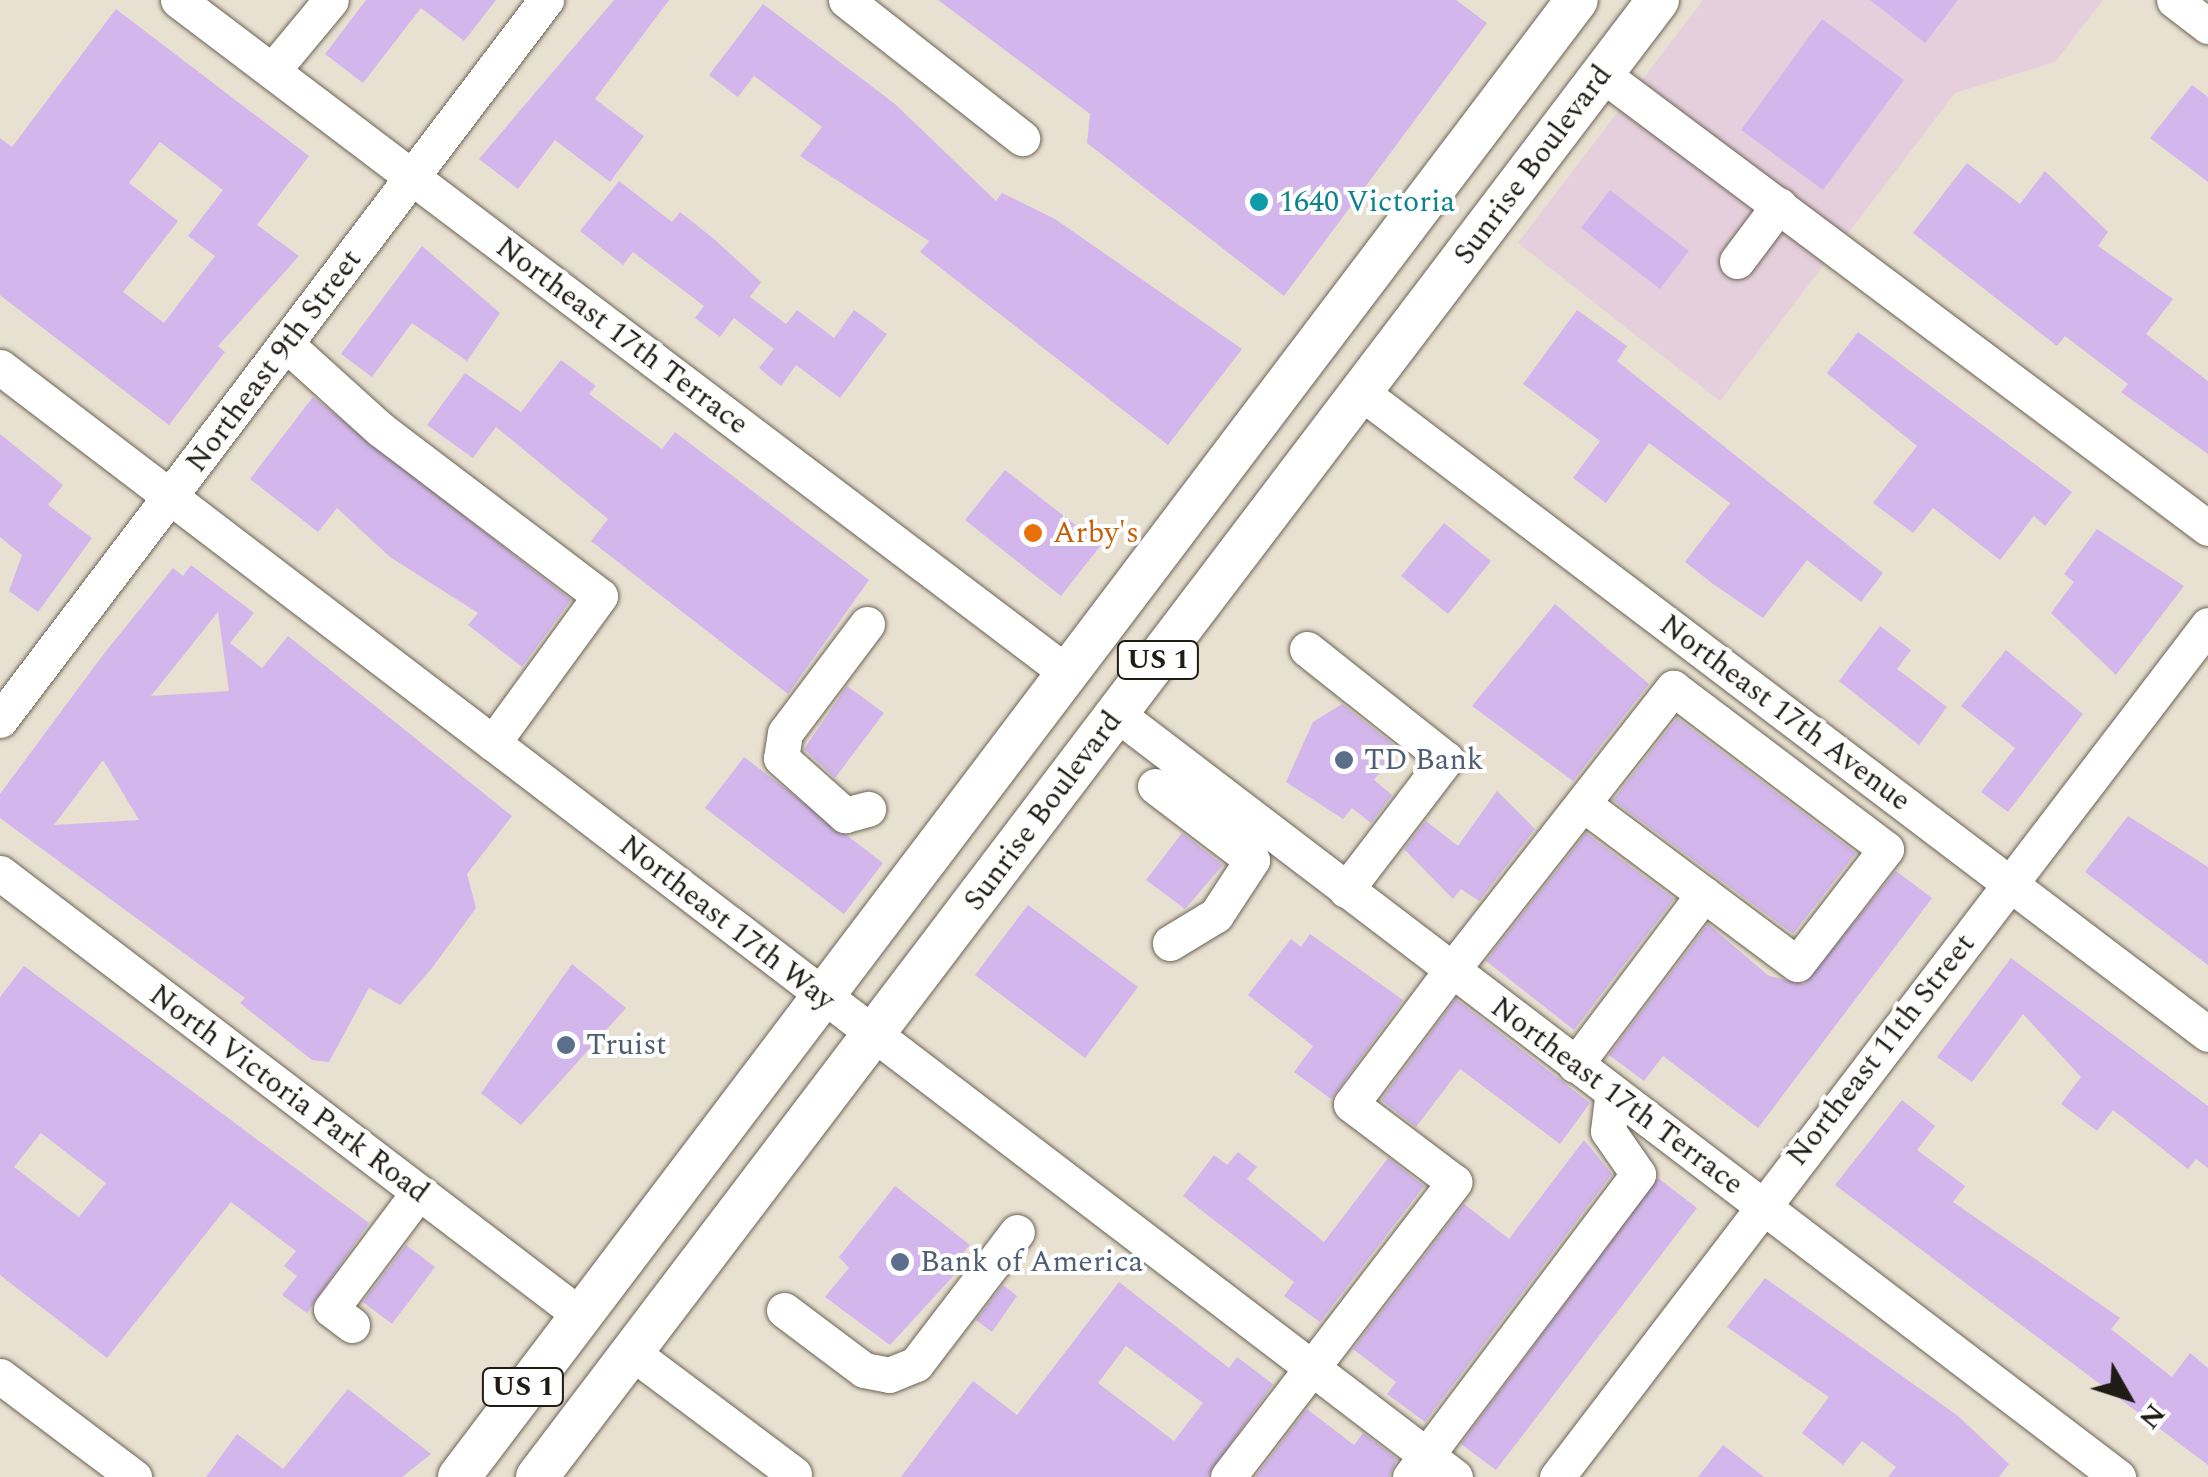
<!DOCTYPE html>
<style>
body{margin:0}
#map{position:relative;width:2208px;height:1477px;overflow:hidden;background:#e8e0d0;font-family:Spectral,serif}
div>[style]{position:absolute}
.commercial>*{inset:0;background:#e6cfdc}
.building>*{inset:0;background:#d3b7ec}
.roads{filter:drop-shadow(0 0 2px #6b6456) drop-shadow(0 0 2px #6b6456)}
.minor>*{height:35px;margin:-17.5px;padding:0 17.5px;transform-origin:17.5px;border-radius:17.5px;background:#fff}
.major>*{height:42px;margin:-21px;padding:0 21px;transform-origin:21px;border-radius:21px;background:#fff}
.dots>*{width:28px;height:28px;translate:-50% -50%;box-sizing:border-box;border:5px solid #fff;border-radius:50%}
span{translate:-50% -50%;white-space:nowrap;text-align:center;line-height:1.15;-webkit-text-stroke:8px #fff;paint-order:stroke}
.shield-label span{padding:2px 8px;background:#fff;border:2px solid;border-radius:8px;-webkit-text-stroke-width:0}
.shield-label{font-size:28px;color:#1f1c16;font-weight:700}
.street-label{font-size:30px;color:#1f1c16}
.culture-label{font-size:30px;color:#0d838f}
.left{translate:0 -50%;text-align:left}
.food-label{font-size:30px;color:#c56008}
.service-label{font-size:30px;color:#4e5e75}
.north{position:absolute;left:2078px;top:1347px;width:100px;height:100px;-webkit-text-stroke:8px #fff;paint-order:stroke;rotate:129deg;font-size:28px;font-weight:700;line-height:40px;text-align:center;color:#1f1c16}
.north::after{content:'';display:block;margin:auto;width:35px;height:45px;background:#1f1c16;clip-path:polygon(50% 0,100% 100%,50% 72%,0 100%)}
</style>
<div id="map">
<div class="commercial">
<i style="clip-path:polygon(1703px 0,2103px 0,2055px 62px,1955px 93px,1720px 401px,1518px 243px)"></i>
</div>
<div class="building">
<i style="clip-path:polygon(366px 0,496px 0,464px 41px,421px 8px,363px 83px,325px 54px)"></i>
<i style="clip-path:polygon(614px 0,669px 0,595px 99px,644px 136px,610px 182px,555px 140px,518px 189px,479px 159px)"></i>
<i style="clip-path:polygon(938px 0,1456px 0,1487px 23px,1284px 296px,1087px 143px,1090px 114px)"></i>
<i style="clip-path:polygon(1870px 0,1958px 0,1925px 43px)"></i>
<i style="clip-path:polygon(763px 4px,895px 104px,996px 201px,1002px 193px,1055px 219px,1242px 349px,1168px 445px,920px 252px,929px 241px,800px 156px,822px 127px,754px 76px,738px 97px,709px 75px)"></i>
<i style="clip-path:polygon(evenodd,116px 9px,309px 156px,257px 225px,299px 256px,218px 346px,225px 352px,169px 425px,0 295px,0 138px,12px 147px,116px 9px,160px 142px,223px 190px,188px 236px,215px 256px,164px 323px,123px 292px,178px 221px,129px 183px,160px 142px)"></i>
<i style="clip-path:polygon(1822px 19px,1904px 80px,1823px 190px,1741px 130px)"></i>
<i style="clip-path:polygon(2192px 85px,2208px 97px,2208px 182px,2150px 138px)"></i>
<i style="clip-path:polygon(1967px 163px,2020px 204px,2045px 171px,2108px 232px,2098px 246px,2173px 299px,2146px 334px,2208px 381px,2208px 454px,2121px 392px,2128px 384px,2065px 336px,2057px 346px,1913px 233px)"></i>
<i style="clip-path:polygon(619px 181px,672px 222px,680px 212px,714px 239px,761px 282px,750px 297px,786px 324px,797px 310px,834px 338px,854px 310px,887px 334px,840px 398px,796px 365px,781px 386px,759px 368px,774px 349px,734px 318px,720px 337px,695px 318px,704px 306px,633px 252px,623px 265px,580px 231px)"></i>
<i style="clip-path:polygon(1610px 190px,1689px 251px,1660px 289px,1581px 228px)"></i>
<i style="clip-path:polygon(422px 246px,500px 313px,467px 361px,412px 323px,372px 377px,341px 354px)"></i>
<i style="clip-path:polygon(1577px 310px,1627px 346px,1617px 361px,1883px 573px,1861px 602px,1807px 560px,1763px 618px,1713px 584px,1685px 562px,1730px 503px,1649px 443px,1606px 503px,1573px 478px,1600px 441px,1523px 384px)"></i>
<i style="clip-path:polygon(1858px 332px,2072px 492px,2045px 526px,2034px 516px,2000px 560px,1933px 508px,1913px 533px,1873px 503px,1917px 446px,1827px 373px)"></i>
<i style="clip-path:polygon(561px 360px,596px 386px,589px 394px,662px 449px,675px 432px,869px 580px,788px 694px,591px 541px,608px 519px,496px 427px,473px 458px,427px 425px,465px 373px,521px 412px)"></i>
<i style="clip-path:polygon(313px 397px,571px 600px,522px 667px,468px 625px,478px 613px,390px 557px,337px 508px,318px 532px,250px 479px)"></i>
<i style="clip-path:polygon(0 434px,63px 485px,48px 505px,92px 538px,38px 612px,9px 591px,22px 555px,0 537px)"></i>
<i style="clip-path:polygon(1005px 470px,1101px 545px,1061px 596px,965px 520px)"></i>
<i style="clip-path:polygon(1444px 523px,1491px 561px,1448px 614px,1401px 576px)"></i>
<i style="clip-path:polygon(2097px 529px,2184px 586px,2116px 675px,2051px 613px,2074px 582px,2064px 574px)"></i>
<i style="clip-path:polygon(evenodd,191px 565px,254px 613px,230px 643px,262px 668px,288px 636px,512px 816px,467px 874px,476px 908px,432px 968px,400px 1005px,369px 988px,329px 1062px,312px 1060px,240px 1003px,245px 998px,0 818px,0 794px,103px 655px,173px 568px,183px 576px,191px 565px,218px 612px,229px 691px,151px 696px,218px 612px,191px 565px,103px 760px,139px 820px,54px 825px,103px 760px)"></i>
<i style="clip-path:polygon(1555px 604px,1649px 684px,1573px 781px,1472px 706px)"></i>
<i style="clip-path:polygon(1880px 626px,1911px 650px,1897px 669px,1947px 707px,1919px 745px,1839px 681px)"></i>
<i style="clip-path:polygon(2006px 650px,2083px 714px,2008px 812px,1981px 792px,2015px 748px,1961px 706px)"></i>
<i style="clip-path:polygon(847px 686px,884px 713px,835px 778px,804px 749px)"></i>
<i style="clip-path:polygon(1342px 704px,1398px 748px,1374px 780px,1392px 795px,1371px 823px,1352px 808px,1343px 819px,1286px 782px,1313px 722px)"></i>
<i style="clip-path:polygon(1677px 718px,1856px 853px,1793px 934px,1613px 800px)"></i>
<i style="clip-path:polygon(744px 757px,883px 863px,844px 914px,705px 808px)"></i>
<i style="clip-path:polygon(1497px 791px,1535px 829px,1479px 901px,1461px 889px,1453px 899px,1404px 849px,1426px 821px,1458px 846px)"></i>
<i style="clip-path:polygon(2128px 816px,2208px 867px,2208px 965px,2085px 872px)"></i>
<i style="clip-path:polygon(1182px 833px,1223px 865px,1185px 909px,1146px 880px)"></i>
<i style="clip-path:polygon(1586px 833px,1674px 899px,1574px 1030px,1486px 961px)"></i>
<i style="clip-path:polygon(1896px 871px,1932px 898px,1758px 1128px,1663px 1056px,1644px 1081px,1609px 1055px,1708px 924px,1769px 976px,1804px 984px)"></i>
<i style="clip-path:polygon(1028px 905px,1138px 987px,1085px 1058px,975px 975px)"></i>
<i style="clip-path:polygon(1310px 934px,1403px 1000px,1331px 1099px,1294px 1072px,1313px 1046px,1248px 995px,1291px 939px,1301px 947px)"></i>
<i style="clip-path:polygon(2011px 958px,2208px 1106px,2208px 1168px,2196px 1159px,2188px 1169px,2113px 1110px,2097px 1131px,2061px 1104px,2081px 1077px,2023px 1014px,1972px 1082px,1937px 1057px)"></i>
<i style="clip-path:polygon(572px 964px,626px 1008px,521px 1125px,481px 1093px)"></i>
<i style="clip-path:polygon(evenodd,24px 966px,369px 1223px,307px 1313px,282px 1295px,297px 1276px,284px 1266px,296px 1251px,231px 1202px,107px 1358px,0 1275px,0 997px,24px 966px,41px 1133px,106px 1183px,79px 1217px,14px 1167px,41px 1133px)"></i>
<i style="clip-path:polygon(1456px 999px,1590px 1103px,1560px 1144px,1460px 1069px,1416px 1127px,1381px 1100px)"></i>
<i style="clip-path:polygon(1902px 1100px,1935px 1126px,1917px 1150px,1965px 1186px,1953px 1202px,2120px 1318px,2111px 1329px,2172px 1377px,2190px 1353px,2208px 1368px,2208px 1465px,1835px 1185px)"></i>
<i style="clip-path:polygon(1584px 1140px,1612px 1174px,1425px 1422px,1387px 1394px,1396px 1382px,1353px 1349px,1464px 1204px,1509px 1239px)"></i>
<i style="clip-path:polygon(1238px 1152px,1257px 1167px,1247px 1179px,1324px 1242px,1388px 1158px,1424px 1186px,1320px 1322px,1284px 1296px,1294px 1282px,1183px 1196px,1214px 1155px,1227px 1165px)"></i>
<i style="clip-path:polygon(1658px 1178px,1697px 1208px,1496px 1470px,1461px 1444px)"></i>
<i style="clip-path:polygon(895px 1186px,970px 1245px,962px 1254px,969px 1259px,890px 1345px,825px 1297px,849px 1268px,839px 1257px)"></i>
<i style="clip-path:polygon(406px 1245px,435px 1267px,392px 1324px,363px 1302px)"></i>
<i style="clip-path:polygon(1765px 1278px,1958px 1416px,2009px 1464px,1999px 1477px,1888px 1477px,1896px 1467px,1862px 1441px,1843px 1465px,1802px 1433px,1829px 1397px,1727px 1327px)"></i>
<i style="clip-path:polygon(evenodd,1119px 1282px,1229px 1368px,1237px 1357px,1273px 1384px,1207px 1477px,901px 1477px,973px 1381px,1017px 1415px,1119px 1282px,1126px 1346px,1203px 1403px,1174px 1441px,1098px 1383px,1126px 1346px)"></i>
<i style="clip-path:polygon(1003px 1285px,1017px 1296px,992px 1332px,976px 1320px)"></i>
<i style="clip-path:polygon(348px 1389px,431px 1454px,402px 1477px,206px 1477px,237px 1434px,283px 1469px)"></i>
<i style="clip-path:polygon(1307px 1409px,1354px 1445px,1363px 1433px,1397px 1459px,1389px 1477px,1255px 1477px)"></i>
<i style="clip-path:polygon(1723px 1445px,1764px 1477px,1698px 1477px)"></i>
</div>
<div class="roads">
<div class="minor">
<i style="left:178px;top:0;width:1114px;rotate:37.12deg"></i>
<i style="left:846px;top:0;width:224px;rotate:38.1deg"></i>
<i style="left:2174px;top:0;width:43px;rotate:37.4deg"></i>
<i style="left:272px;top:71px;width:92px;rotate:-50.3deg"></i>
<i style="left:1602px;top:74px;width:757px;rotate:36.84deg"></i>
<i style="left:1737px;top:261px;width:70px;rotate:-53.1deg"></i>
<i style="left:286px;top:344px;width:127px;rotate:42.1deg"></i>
<i style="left:380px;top:429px;width:276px;rotate:37.2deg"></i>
<i style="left:600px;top:596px;width:182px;rotate:126.1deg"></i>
<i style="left:0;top:367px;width:1830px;rotate:37.34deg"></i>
<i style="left:1362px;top:393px;width:1061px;rotate:37.15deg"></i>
<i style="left:867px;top:624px;width:136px;rotate:127deg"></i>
<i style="left:785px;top:733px;width:25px;rotate:99deg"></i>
<i style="left:781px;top:758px;width:86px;rotate:41.7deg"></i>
<i style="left:845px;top:815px;width:24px;rotate:-15deg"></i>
<i style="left:1307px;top:649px;width:177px;rotate:38.4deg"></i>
<i style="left:1446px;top:759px;width:165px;rotate:127.4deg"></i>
<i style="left:1117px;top:714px;width:1259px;rotate:37.32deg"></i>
<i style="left:0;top:720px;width:904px;rotate:-52.83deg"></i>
<i style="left:1155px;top:786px;width:122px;rotate:37.3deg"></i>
<i style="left:1252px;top:860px;width:66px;rotate:123.2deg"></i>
<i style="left:1216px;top:915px;width:54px;rotate:148.7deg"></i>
<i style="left:0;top:873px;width:728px;rotate:37.3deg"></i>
<i style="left:1575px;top:1065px;width:214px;rotate:-53deg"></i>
<i style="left:784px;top:1310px;width:100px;rotate:36.9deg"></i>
<i style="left:864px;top:1370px;width:25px;rotate:11deg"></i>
<i style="left:889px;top:1375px;width:29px;rotate:-22deg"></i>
<i style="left:916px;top:1364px;width:166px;rotate:-52.6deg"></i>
<i style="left:352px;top:1325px;width:26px;rotate:-143deg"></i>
<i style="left:331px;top:1309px;width:145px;rotate:-53.1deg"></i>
<i style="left:630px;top:1351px;width:205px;rotate:36.9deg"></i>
<i style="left:0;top:1376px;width:168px;rotate:37deg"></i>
<i style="left:1228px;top:1477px;width:372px;rotate:-52.5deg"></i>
<i style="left:1454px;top:1182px;width:129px;rotate:-142.9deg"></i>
<i style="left:1351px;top:1104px;width:166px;rotate:-53.1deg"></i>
<i style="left:1451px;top:971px;width:360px;rotate:-51.9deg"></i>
<i style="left:1673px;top:688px;width:267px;rotate:37.1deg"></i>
<i style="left:1886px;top:849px;width:145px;rotate:127.7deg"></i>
<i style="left:1797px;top:964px;width:267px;rotate:-143.2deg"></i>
<i style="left:1410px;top:1477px;width:379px;rotate:-53deg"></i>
<i style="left:1638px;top:1174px;width:52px;rotate:-124.9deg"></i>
<i style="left:1608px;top:1131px;width:38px;rotate:-83deg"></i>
<i style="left:1557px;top:1477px;width:1072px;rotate:-52.62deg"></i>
</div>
<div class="major">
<i style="left:459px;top:1477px;width:1852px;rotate:-52.88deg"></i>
<i style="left:537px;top:1477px;width:1854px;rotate:-52.8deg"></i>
</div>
</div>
<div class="dots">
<i style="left:1259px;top:202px;background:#0f9aa8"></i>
<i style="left:1033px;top:533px;background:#e8710a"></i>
<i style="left:1344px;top:760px;background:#5c6f8a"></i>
<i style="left:566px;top:1045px;background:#5c6f8a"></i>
<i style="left:900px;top:1262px;background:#5c6f8a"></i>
</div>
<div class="shield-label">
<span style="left:1158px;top:660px">US 1</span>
<span style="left:523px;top:1387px">US 1</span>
</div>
<div class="street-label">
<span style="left:1533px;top:165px;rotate:-53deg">Sunrise Boulevard</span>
<span style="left:622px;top:336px;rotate:37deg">Northeast 17th Terrace</span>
<span style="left:274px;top:361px;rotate:-53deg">Northeast 9th Street</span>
<span style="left:1785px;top:713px;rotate:37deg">Northeast 17th Avenue</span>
<span style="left:1043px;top:811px;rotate:-53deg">Sunrise Boulevard</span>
<span style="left:727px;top:923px;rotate:38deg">Northeast 17th Way</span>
<span style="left:1881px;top:1050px;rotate:-52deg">Northeast 11th Street</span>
<span style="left:289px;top:1094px;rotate:37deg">North Victoria Park Road</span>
<span style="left:1617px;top:1096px;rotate:37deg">Northeast 17th Terrace</span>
</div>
<div class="culture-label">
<span class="left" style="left:1279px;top:202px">1640 Victoria</span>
</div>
<div class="food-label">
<span class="left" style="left:1053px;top:533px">Arby's</span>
</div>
<div class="service-label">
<span class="left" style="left:1364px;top:760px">TD Bank</span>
<span class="left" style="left:586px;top:1045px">Truist</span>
<span class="left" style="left:920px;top:1262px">Bank of America</span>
</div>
<div class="north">N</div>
</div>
